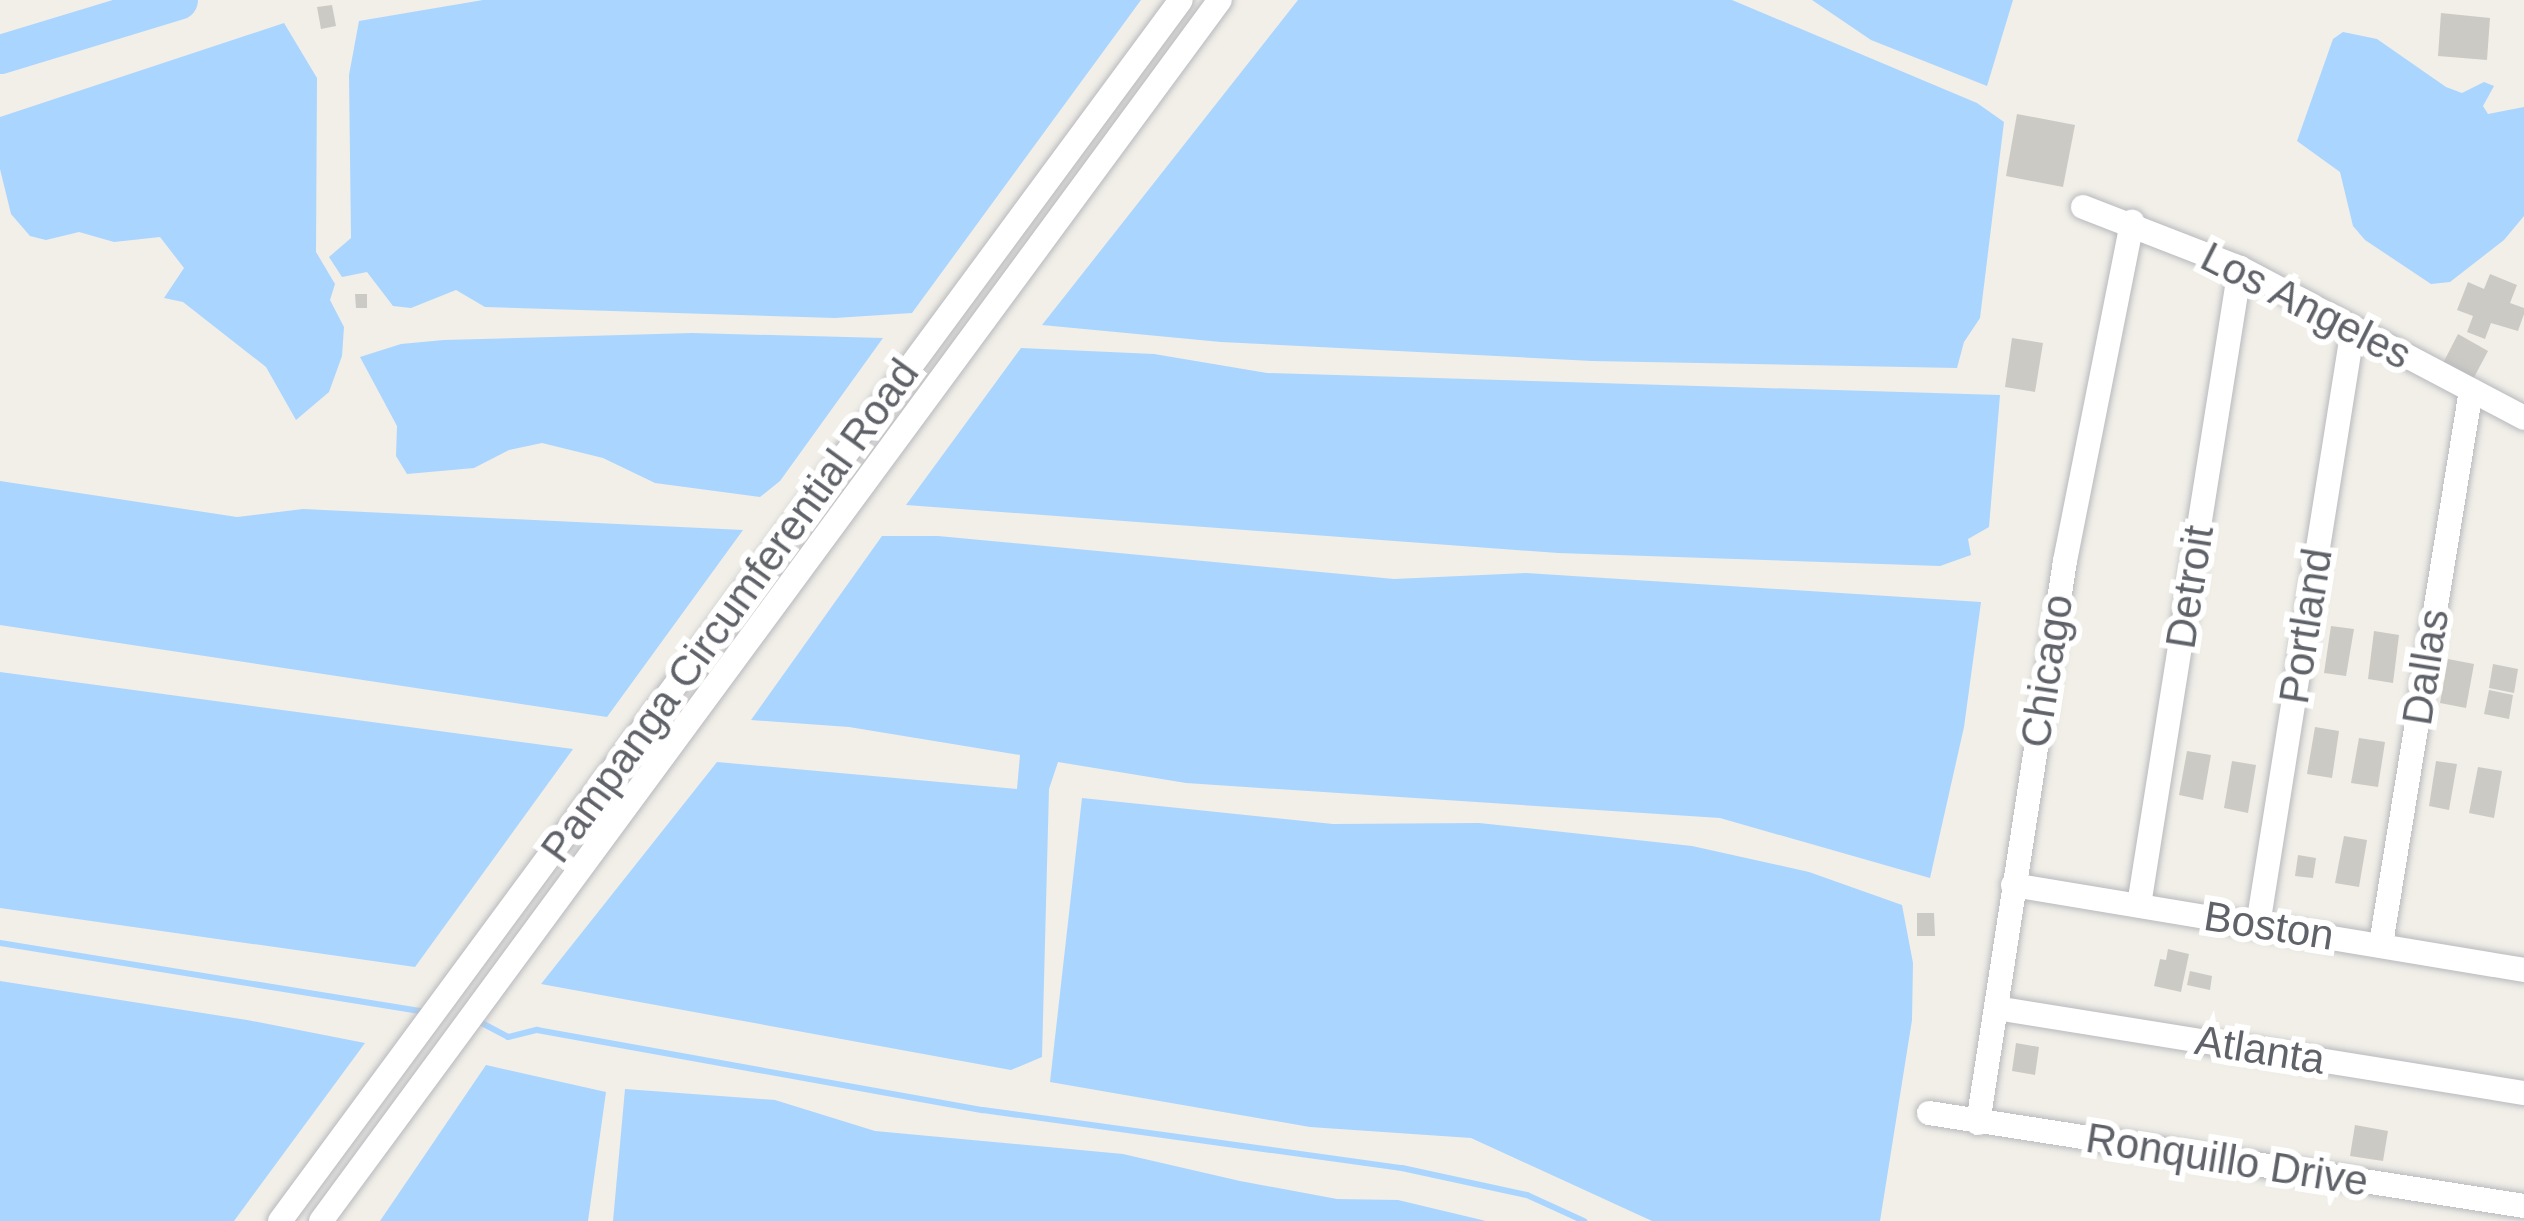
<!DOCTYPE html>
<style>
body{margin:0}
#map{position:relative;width:2524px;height:1221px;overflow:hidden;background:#f1efe8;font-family:Helvetica,sans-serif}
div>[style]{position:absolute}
.water>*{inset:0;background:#aad5ff}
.stream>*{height:6px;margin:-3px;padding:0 3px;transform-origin:3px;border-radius:3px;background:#aad5ff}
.river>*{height:39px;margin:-19.5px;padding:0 19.5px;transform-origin:19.5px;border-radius:19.5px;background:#aad5ff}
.building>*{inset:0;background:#cccac5}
.roads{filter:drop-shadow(0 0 3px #b8b9be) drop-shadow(0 0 3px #b8b9be)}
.minor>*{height:24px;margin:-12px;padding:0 12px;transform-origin:12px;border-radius:12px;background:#fff}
span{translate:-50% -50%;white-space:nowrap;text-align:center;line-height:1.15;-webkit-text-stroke:12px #fff;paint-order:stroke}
.street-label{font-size:42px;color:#5f6268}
</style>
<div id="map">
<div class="water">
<i style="clip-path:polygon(483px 0,1141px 0,912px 313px,835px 318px,485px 307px,456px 290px,411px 308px,393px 306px,367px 272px,342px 277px,329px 257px,351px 238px,349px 75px,359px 21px)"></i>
<i style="clip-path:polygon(1298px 0,1732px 0,1977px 103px,2004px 122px,1980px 318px,1964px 342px,1957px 368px,1592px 361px,1221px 342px,1042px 325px)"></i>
<i style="clip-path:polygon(1812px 0,2013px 0,1987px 86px,1871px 40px)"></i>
<i style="clip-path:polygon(284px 23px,317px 78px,316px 252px,335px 284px,330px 300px,344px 327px,342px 356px,329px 392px,296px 420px,266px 367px,183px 302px,164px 298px,184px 268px,160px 237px,114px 242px,79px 232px,46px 240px,30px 236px,11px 214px,0 169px,0 117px)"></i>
<i style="clip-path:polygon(2343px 32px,2377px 39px,2446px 87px,2462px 93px,2484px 82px,2494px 86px,2483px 106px,2488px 114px,2524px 107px,2524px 216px,2504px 240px,2450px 282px,2431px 284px,2365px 240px,2353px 226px,2340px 172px,2297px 141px,2333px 39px)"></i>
<i style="clip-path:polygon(692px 333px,883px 338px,780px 481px,760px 497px,655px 483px,603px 458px,542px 443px,509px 450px,474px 468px,407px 474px,396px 456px,397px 426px,360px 357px,401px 344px,444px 340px)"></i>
<i style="clip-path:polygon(1021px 348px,1154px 354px,1267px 373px,2000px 395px,1989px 527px,1968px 539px,1971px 555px,1940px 566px,1558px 553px,906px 505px)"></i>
<i style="clip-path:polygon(0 481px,237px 517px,303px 509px,743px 530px,607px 717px,0 625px)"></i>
<i style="clip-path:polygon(882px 536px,938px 536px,1394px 579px,1526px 573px,1981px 602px,1964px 727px,1930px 878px,1720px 818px,1186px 783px,1058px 762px,1049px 789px,1042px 1057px,1011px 1070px,541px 984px,717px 762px,1017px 789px,1020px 755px,849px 727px,751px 720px)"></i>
<i style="clip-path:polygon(0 672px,573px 749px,415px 967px,0 908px)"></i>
<i style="clip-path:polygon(1082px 798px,1333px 824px,1479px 823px,1692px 846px,1809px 872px,1902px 905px,1913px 963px,1912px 1020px,1880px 1221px,1652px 1221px,1471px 1138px,1310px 1127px,1050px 1082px)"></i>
<i style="clip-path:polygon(0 981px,247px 1020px,365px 1043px,234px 1221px,0 1221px)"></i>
<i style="clip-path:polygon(486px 1065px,606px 1092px,588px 1221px,380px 1221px)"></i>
<i style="clip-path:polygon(625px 1089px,775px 1100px,875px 1131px,1123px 1154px,1240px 1181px,1337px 1199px,1398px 1200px,1486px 1221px,613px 1221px)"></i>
</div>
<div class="stream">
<i style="left:0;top:943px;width:430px;rotate:9.2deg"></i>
<i style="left:478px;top:1021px;width:34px;rotate:28deg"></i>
<i style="left:508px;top:1037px;width:30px;rotate:-14deg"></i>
<i style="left:537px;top:1030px;width:453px;rotate:10.2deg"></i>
<i style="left:983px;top:1110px;width:423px;rotate:7.9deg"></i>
<i style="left:1402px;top:1168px;width:128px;rotate:12.2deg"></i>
<i style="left:1527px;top:1195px;width:63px;rotate:24.5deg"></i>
</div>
<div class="river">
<i style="left:0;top:54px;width:186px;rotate:-16.9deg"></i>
</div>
<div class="building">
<i style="clip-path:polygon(332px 5px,336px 26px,321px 29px,317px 7px)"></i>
<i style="clip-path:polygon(2441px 13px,2490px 18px,2487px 60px,2438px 56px)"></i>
<i style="clip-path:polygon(2017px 114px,2075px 125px,2063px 187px,2006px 176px)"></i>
<i style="clip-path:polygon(2490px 274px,2517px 285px,2510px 303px,2524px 308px,2524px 314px,2518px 331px,2491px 323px,2485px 339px,2467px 332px,2473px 316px,2457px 310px,2468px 282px,2484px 289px)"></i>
<i style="clip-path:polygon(355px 294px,367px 294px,367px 308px,356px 308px)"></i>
<i style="clip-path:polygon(2458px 334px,2488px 351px,2471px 383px,2441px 367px)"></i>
<i style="clip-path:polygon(2012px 338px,2043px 343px,2035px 392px,2005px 387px)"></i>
<i style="clip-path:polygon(2331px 626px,2354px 629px,2346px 676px,2324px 673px)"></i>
<i style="clip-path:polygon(2374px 631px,2399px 635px,2393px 683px,2368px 679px)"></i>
<i style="clip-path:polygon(2448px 659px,2474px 664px,2466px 708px,2440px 703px)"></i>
<i style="clip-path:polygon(2493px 664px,2518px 669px,2514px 693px,2489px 688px)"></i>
<i style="clip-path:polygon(2489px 690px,2513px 695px,2509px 719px,2484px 714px)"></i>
<i style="clip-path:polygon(2315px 727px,2339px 731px,2332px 778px,2307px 774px)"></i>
<i style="clip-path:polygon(2359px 738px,2385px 742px,2378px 787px,2351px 783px)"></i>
<i style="clip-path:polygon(2187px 751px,2211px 755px,2203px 800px,2179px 795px)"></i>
<i style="clip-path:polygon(2232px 761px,2256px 765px,2248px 813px,2224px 808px)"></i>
<i style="clip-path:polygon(2436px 761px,2457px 764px,2449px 810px,2429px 806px)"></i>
<i style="clip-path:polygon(2478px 767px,2502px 771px,2494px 818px,2469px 813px)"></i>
<i style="clip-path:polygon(2344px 836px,2367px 840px,2359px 887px,2335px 883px)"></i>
<i style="clip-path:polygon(2298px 855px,2316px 858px,2313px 878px,2295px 876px)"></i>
<i style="clip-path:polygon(1917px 913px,1934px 913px,1935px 936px,1917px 936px)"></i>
<i style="clip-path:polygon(2168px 949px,2189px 954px,2181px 992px,2154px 986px,2160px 959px,2166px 960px)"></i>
<i style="clip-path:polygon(2190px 971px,2212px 976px,2210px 990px,2187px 985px)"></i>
<i style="clip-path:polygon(2016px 1043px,2039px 1047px,2035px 1075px,2012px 1071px)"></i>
<i style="clip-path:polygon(2355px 1125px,2388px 1131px,2383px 1161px,2350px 1156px)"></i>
</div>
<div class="roads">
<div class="minor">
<i style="left:2083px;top:207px;width:168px;rotate:21.2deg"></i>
<i style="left:2240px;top:268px;width:321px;rotate:27.8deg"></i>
<i style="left:2013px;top:885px;width:518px;rotate:9.44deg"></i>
<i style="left:2139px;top:905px;width:645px;rotate:-80.99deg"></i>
<i style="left:2258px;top:925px;width:605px;rotate:-80.96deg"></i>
<i style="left:2381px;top:944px;width:561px;rotate:-80.77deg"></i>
<i style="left:1996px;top:1008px;width:535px;rotate:9.15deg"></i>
<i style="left:1929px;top:1113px;width:602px;rotate:8.88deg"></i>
<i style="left:1978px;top:1123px;width:569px;rotate:-81.2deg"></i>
<i style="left:2065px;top:561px;width:346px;rotate:-78.8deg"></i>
<i style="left:280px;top:1221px;width:1517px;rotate:-53.58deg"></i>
<i style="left:321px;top:1221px;width:1516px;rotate:-53.64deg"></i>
</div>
</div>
<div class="street-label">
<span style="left:2306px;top:306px;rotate:27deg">Los Angeles</span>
<span style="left:2190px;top:587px;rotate:-81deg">Detroit</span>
<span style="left:730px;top:611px;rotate:-54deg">Pampanga Circumferential Road</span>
<span style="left:2306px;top:626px;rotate:-81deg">Portland</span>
<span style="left:2426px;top:667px;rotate:-81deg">Dallas</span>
<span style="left:2047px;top:671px;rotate:-81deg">Chicago</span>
<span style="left:2269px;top:926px;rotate:9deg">Boston</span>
<span style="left:2260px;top:1050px;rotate:9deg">Atlanta</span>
<span style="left:2227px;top:1160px;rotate:9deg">Ronquillo Drive</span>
</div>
</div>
